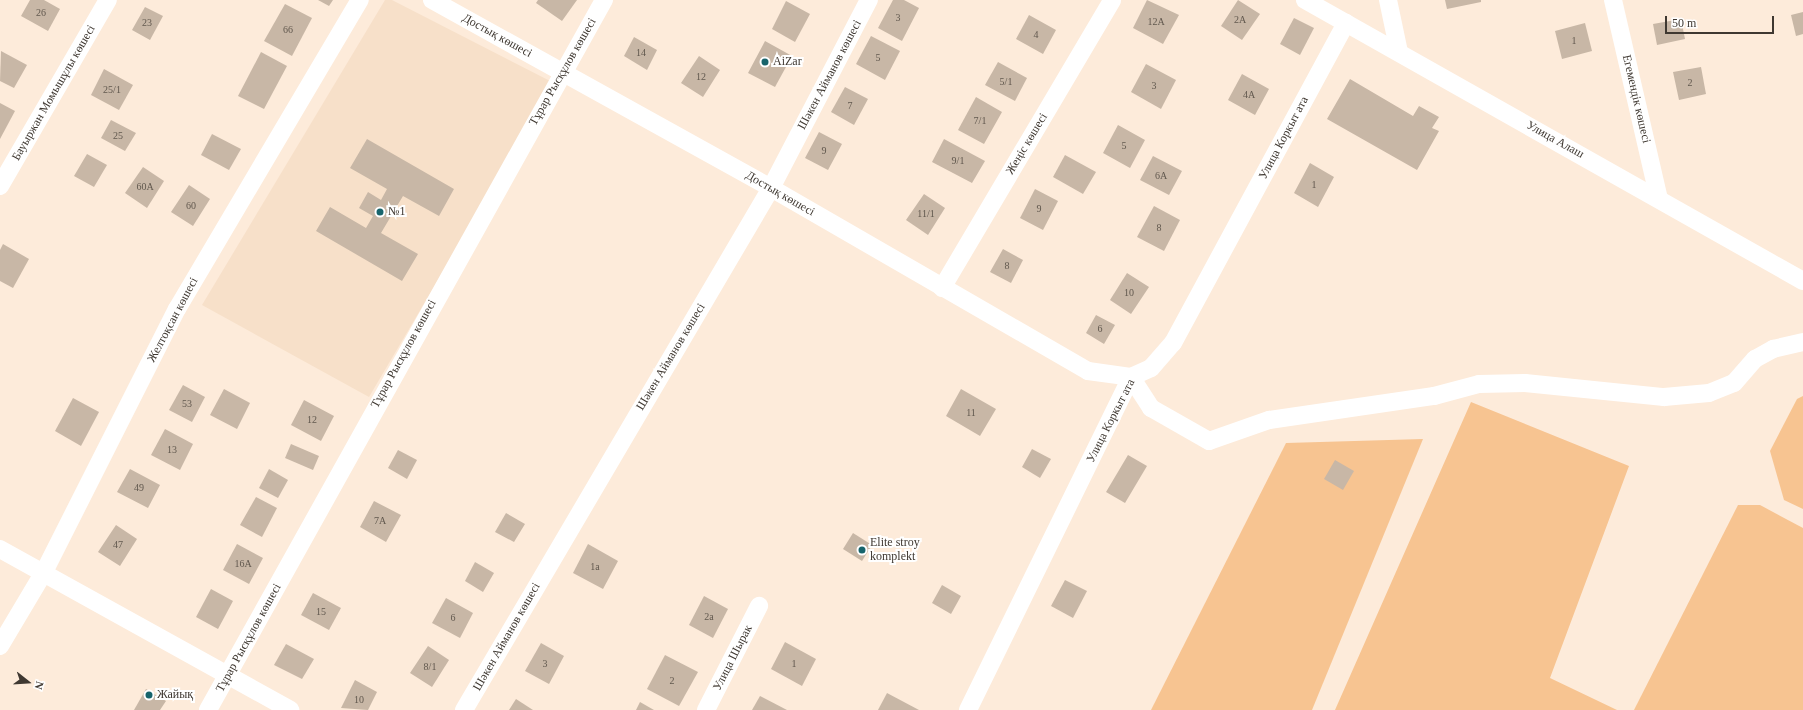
<!DOCTYPE html>
<meta charset="utf-8">
<style>
body{margin:0}
#map{position:relative;width:1803px;height:710px;overflow:hidden;background:#fdebda;font-family:Georgia,serif}
div>[style]{position:absolute}
.built>*{inset:0;background:#f7e0c9}
.green>*{inset:0;background:#f7c491}
.building>*{inset:0;background:#c8b7a6}
.minor>*{height:18px;margin:-9px;padding:0 9px;transform-origin:9px;border-radius:9px;background:#fff}
.dots>*{width:11px;height:11px;translate:-50% -50%;box-sizing:border-box;border:2px solid #fff;border-radius:50%}
span{translate:-50% -50%;white-space:nowrap;text-align:center;line-height:1.15;-webkit-text-stroke:4px #fff;paint-order:stroke}
.number-label{font-size:10px;color:#61584e}
.number-label span{-webkit-text-stroke-width:0}
.street-label{font-size:12px;color:#3f3831}
.poi-label{font-size:12px;color:#3f3831}
.left{translate:0 -50%;text-align:left}
.north{position:absolute;left:8px;top:662px;width:40px;height:40px;-webkit-text-stroke:3px #fff;paint-order:stroke;rotate:107deg;font-size:11px;font-weight:700;line-height:16px;text-align:center;color:#3f3831}
.north::after{content:'';display:block;margin:auto;width:14px;height:18px;background:#3f3831;clip-path:polygon(50% 0,100% 100%,50% 72%,0 100%)}
.scale{position:absolute;left:1665px;top:16px;width:109px;height:18px;box-sizing:border-box;border:2px solid #3f3831;border-top:0;padding-left:5px;font-size:12px;line-height:14px;white-space:nowrap;color:#3f3831;-webkit-text-stroke:3px #fff;paint-order:stroke}
</style>
<div id="map">
<div class="built">
<i style="clip-path:polygon(385px 0,392px 0,554px 83px,369px 397px,202px 305px)"></i>
</div>
<div class="green">
<i style="clip-path:polygon(1803px 396px,1803px 509px,1784px 500px,1770px 451px,1797px 399px)"></i>
<i style="clip-path:polygon(1471px 402px,1629px 466px,1550px 678px,1617px 710px,1335px 710px)"></i>
<i style="clip-path:polygon(1423px 439px,1312px 710px,1151px 710px,1286px 443px)"></i>
<i style="clip-path:polygon(1738px 505px,1760px 505px,1803px 528px,1803px 710px,1634px 710px)"></i>
</div>
<div class="building">
<i style="clip-path:polygon(30px 0,44px 0,60px 9px,48px 31px,21px 16px)"></i>
<i style="clip-path:polygon(318px 0,333px 0,329px 6px)"></i>
<i style="clip-path:polygon(538px 0,577px 0,562px 21px,536px 3px)"></i>
<i style="clip-path:polygon(893px 0,904px 0,919px 8px,902px 41px,878px 28px)"></i>
<i style="clip-path:polygon(1147px 0,1179px 15px,1163px 44px,1133px 28px)"></i>
<i style="clip-path:polygon(1238px 0,1260px 14px,1242px 40px,1221px 26px)"></i>
<i style="clip-path:polygon(1445px 0,1481px 0,1481px 2px,1447px 9px)"></i>
<i style="clip-path:polygon(786px 1px,810px 14px,795px 42px,772px 29px)"></i>
<i style="clip-path:polygon(285px 4px,312px 18px,292px 56px,264px 41px)"></i>
<i style="clip-path:polygon(145px 7px,163px 16px,150px 40px,132px 30px)"></i>
<i style="clip-path:polygon(1803px 12px,1803px 34px,1796px 36px,1791px 15px)"></i>
<i style="clip-path:polygon(1029px 15px,1056px 30px,1043px 54px,1016px 39px)"></i>
<i style="clip-path:polygon(1294px 18px,1314px 28px,1300px 55px,1280px 44px)"></i>
<i style="clip-path:polygon(1681px 19px,1685px 39px,1657px 45px,1653px 24px)"></i>
<i style="clip-path:polygon(1585px 23px,1592px 51px,1562px 59px,1555px 31px)"></i>
<i style="clip-path:polygon(871px 36px,900px 51px,885px 80px,856px 64px)"></i>
<i style="clip-path:polygon(634px 37px,657px 50px,647px 70px,624px 56px)"></i>
<i style="clip-path:polygon(765px 41px,792px 56px,775px 87px,748px 73px)"></i>
<i style="clip-path:polygon(1px 51px,27px 65px,14px 88px,0 81px)"></i>
<i style="clip-path:polygon(261px 52px,287px 66px,264px 109px,238px 96px)"></i>
<i style="clip-path:polygon(699px 56px,720px 70px,703px 97px,681px 83px)"></i>
<i style="clip-path:polygon(998px 62px,1027px 78px,1015px 101px,985px 85px)"></i>
<i style="clip-path:polygon(1146px 64px,1176px 80px,1161px 109px,1131px 92px)"></i>
<i style="clip-path:polygon(1701px 67px,1706px 94px,1679px 100px,1673px 72px)"></i>
<i style="clip-path:polygon(104px 69px,133px 85px,119px 110px,91px 95px)"></i>
<i style="clip-path:polygon(1242px 74px,1269px 89px,1255px 115px,1228px 100px)"></i>
<i style="clip-path:polygon(1350px 79px,1413px 116px,1419px 106px,1439px 117px,1432px 128px,1439px 131px,1417px 170px,1327px 119px)"></i>
<i style="clip-path:polygon(845px 87px,868px 99px,854px 125px,831px 112px)"></i>
<i style="clip-path:polygon(976px 97px,1002px 112px,984px 144px,958px 130px)"></i>
<i style="clip-path:polygon(0 103px,15px 111px,0 139px)"></i>
<i style="clip-path:polygon(111px 120px,136px 133px,125px 151px,101px 138px)"></i>
<i style="clip-path:polygon(1118px 125px,1145px 140px,1130px 168px,1103px 153px)"></i>
<i style="clip-path:polygon(819px 132px,842px 144px,828px 170px,805px 158px)"></i>
<i style="clip-path:polygon(212px 134px,241px 149px,229px 170px,201px 155px)"></i>
<i style="clip-path:polygon(367px 139px,454px 189px,439px 216px,403px 196px,381px 233px,418px 254px,402px 281px,316px 231px,330px 207px,366px 228px,373px 216px,359px 208px,368px 192px,381px 200px,387px 189px,350px 168px)"></i>
<i style="clip-path:polygon(944px 139px,985px 161px,972px 183px,932px 162px)"></i>
<i style="clip-path:polygon(87px 154px,107px 165px,94px 187px,74px 176px)"></i>
<i style="clip-path:polygon(1065px 155px,1096px 172px,1083px 194px,1053px 177px)"></i>
<i style="clip-path:polygon(1153px 156px,1182px 171px,1169px 195px,1140px 180px)"></i>
<i style="clip-path:polygon(1310px 163px,1334px 177px,1318px 207px,1294px 193px)"></i>
<i style="clip-path:polygon(143px 167px,164px 181px,147px 208px,125px 193px)"></i>
<i style="clip-path:polygon(189px 185px,210px 199px,193px 226px,171px 212px)"></i>
<i style="clip-path:polygon(1035px 189px,1058px 201px,1043px 230px,1020px 218px)"></i>
<i style="clip-path:polygon(924px 194px,945px 208px,928px 235px,906px 220px)"></i>
<i style="clip-path:polygon(1154px 206px,1180px 220px,1164px 251px,1137px 237px)"></i>
<i style="clip-path:polygon(3px 244px,29px 259px,13px 288px,0 281px,0 250px)"></i>
<i style="clip-path:polygon(1003px 249px,1023px 260px,1011px 283px,990px 272px)"></i>
<i style="clip-path:polygon(1127px 273px,1149px 287px,1131px 314px,1110px 300px)"></i>
<i style="clip-path:polygon(1096px 315px,1115px 325px,1104px 344px,1086px 333px)"></i>
<i style="clip-path:polygon(183px 385px,205px 397px,192px 422px,169px 410px)"></i>
<i style="clip-path:polygon(224px 389px,250px 403px,237px 429px,210px 415px)"></i>
<i style="clip-path:polygon(961px 389px,996px 409px,980px 436px,946px 416px)"></i>
<i style="clip-path:polygon(73px 398px,99px 412px,81px 446px,55px 431px)"></i>
<i style="clip-path:polygon(304px 400px,334px 416px,321px 441px,291px 425px)"></i>
<i style="clip-path:polygon(165px 429px,193px 444px,180px 470px,151px 455px)"></i>
<i style="clip-path:polygon(291px 444px,319px 456px,313px 470px,285px 458px)"></i>
<i style="clip-path:polygon(1032px 449px,1051px 459px,1040px 478px,1022px 467px)"></i>
<i style="clip-path:polygon(398px 450px,417px 460px,407px 479px,388px 468px)"></i>
<i style="clip-path:polygon(1128px 455px,1147px 466px,1125px 503px,1106px 492px)"></i>
<i style="clip-path:polygon(1335px 460px,1354px 471px,1343px 490px,1324px 479px)"></i>
<i style="clip-path:polygon(130px 469px,160px 485px,148px 508px,117px 492px)"></i>
<i style="clip-path:polygon(269px 469px,288px 480px,278px 498px,259px 488px)"></i>
<i style="clip-path:polygon(256px 497px,277px 508px,262px 537px,240px 525px)"></i>
<i style="clip-path:polygon(374px 501px,401px 515px,386px 542px,360px 527px)"></i>
<i style="clip-path:polygon(506px 513px,525px 524px,514px 542px,495px 532px)"></i>
<i style="clip-path:polygon(116px 525px,137px 539px,120px 566px,98px 552px)"></i>
<i style="clip-path:polygon(853px 533px,872px 545px,862px 561px,843px 549px)"></i>
<i style="clip-path:polygon(237px 544px,263px 558px,249px 584px,223px 570px)"></i>
<i style="clip-path:polygon(588px 544px,618px 561px,603px 589px,573px 573px)"></i>
<i style="clip-path:polygon(475px 562px,494px 573px,483px 592px,465px 581px)"></i>
<i style="clip-path:polygon(1065px 580px,1087px 591px,1073px 618px,1051px 606px)"></i>
<i style="clip-path:polygon(942px 585px,961px 596px,951px 614px,932px 603px)"></i>
<i style="clip-path:polygon(211px 589px,233px 601px,218px 629px,196px 617px)"></i>
<i style="clip-path:polygon(313px 593px,341px 608px,329px 630px,301px 615px)"></i>
<i style="clip-path:polygon(704px 596px,728px 609px,713px 638px,689px 625px)"></i>
<i style="clip-path:polygon(446px 598px,473px 613px,460px 638px,432px 623px)"></i>
<i style="clip-path:polygon(785px 642px,816px 659px,802px 686px,771px 669px)"></i>
<i style="clip-path:polygon(541px 643px,564px 656px,549px 684px,525px 671px)"></i>
<i style="clip-path:polygon(286px 644px,314px 659px,302px 679px,274px 665px)"></i>
<i style="clip-path:polygon(428px 646px,449px 660px,432px 687px,410px 673px)"></i>
<i style="clip-path:polygon(665px 655px,698px 672px,679px 706px,647px 689px)"></i>
<i style="clip-path:polygon(355px 680px,377px 692px,368px 710px,341px 708px)"></i>
<i style="clip-path:polygon(146px 689px,166px 701px,160px 710px,134px 710px)"></i>
<i style="clip-path:polygon(887px 693px,919px 710px,878px 710px)"></i>
<i style="clip-path:polygon(760px 696px,787px 710px,752px 710px)"></i>
<i style="clip-path:polygon(516px 699px,533px 710px,509px 710px)"></i>
<i style="clip-path:polygon(640px 702px,654px 710px,636px 710px)"></i>
</div>
<div class="minor">
<i style="left:432px;top:0;width:388px;rotate:29deg"></i>
<i style="left:771px;top:188px;width:366px;rotate:30deg"></i>
<i style="left:1088px;top:371px;width:43px;rotate:7.9deg"></i>
<i style="left:1131px;top:377px;width:37px;rotate:57deg"></i>
<i style="left:1151px;top:408px;width:67px;rotate:29.6deg"></i>
<i style="left:1209px;top:441px;width:64px;rotate:-19.3deg"></i>
<i style="left:1269px;top:420px;width:167px;rotate:-8.3deg"></i>
<i style="left:1434px;top:396px;width:47px;rotate:-14.9deg"></i>
<i style="left:1479px;top:384px;width:46px;rotate:-1.2deg"></i>
<i style="left:1525px;top:383px;width:140px;rotate:5.8deg"></i>
<i style="left:1664px;top:397px;width:45px;rotate:-5.1deg"></i>
<i style="left:1709px;top:393px;width:27px;rotate:-22deg"></i>
<i style="left:1734px;top:383px;width:32px;rotate:-49deg"></i>
<i style="left:1755px;top:359px;width:21px;rotate:-29deg"></i>
<i style="left:1773px;top:349px;width:31px;rotate:-13deg"></i>
<i style="left:1305px;top:0;width:572px;rotate:29.43deg"></i>
<i style="left:1388px;top:0;width:53px;rotate:78.1deg"></i>
<i style="left:1613px;top:0;width:204px;rotate:77deg"></i>
<i style="left:0;top:186px;width:215px;rotate:-59.9deg"></i>
<i style="left:942px;top:288px;width:334px;rotate:-59.4deg"></i>
<i style="left:0;top:549px;width:332px;rotate:29deg"></i>
<i style="left:0;top:646px;width:86px;rotate:-59.3deg"></i>
<i style="left:44px;top:572px;width:295px;rotate:-63.2deg"></i>
<i style="left:177px;top:309px;width:359px;rotate:-59.4deg"></i>
<i style="left:208px;top:710px;width:813px;rotate:-60.85deg"></i>
<i style="left:464px;top:710px;width:606px;rotate:-59.54deg"></i>
<i style="left:771px;top:188px;width:212px;rotate:-62.5deg"></i>
<i style="left:706px;top:710px;width:117px;rotate:-63deg"></i>
<i style="left:968px;top:710px;width:371px;rotate:-63.9deg"></i>
<i style="left:1131px;top:377px;width:22px;rotate:-24deg"></i>
<i style="left:1151px;top:368px;width:33px;rotate:-49deg"></i>
<i style="left:1173px;top:343px;width:364px;rotate:-61.6deg"></i>
</div>
<div class="dots">
<i style="left:765px;top:62px;background:#17646c"></i>
<i style="left:380px;top:212px;background:#17646c"></i>
<i style="left:862px;top:550px;background:#17646c"></i>
<i style="left:149px;top:695px;background:#17646c"></i>
</div>
<div class="number-label">
<span style="left:41px;top:13px">26</span>
<span style="left:898px;top:18px">3</span>
<span style="left:1240px;top:20px">2А</span>
<span style="left:1156px;top:22px">12А</span>
<span style="left:147px;top:23px">23</span>
<span style="left:288px;top:30px">66</span>
<span style="left:1036px;top:35px">4</span>
<span style="left:1574px;top:41px">1</span>
<span style="left:641px;top:53px">14</span>
<span style="left:878px;top:58px">5</span>
<span style="left:701px;top:77px">12</span>
<span style="left:1006px;top:82px">5/1</span>
<span style="left:1690px;top:83px">2</span>
<span style="left:1154px;top:86px">3</span>
<span style="left:112px;top:90px">25/1</span>
<span style="left:1249px;top:95px">4А</span>
<span style="left:850px;top:106px">7</span>
<span style="left:980px;top:121px">7/1</span>
<span style="left:118px;top:136px">25</span>
<span style="left:1124px;top:146px">5</span>
<span style="left:824px;top:151px">9</span>
<span style="left:958px;top:161px">9/1</span>
<span style="left:1161px;top:176px">6А</span>
<span style="left:1314px;top:185px">1</span>
<span style="left:145px;top:187px">60А</span>
<span style="left:191px;top:206px">60</span>
<span style="left:1039px;top:209px">9</span>
<span style="left:926px;top:214px">11/1</span>
<span style="left:1159px;top:228px">8</span>
<span style="left:1007px;top:266px">8</span>
<span style="left:1129px;top:293px">10</span>
<span style="left:1100px;top:329px">6</span>
<span style="left:187px;top:404px">53</span>
<span style="left:971px;top:413px">11</span>
<span style="left:312px;top:420px">12</span>
<span style="left:172px;top:450px">13</span>
<span style="left:139px;top:488px">49</span>
<span style="left:380px;top:521px">7А</span>
<span style="left:118px;top:545px">47</span>
<span style="left:243px;top:564px">16А</span>
<span style="left:595px;top:567px">1а</span>
<span style="left:321px;top:612px">15</span>
<span style="left:709px;top:617px">2а</span>
<span style="left:453px;top:618px">6</span>
<span style="left:545px;top:664px">3</span>
<span style="left:794px;top:664px">1</span>
<span style="left:430px;top:667px">8/1</span>
<span style="left:672px;top:681px">2</span>
<span style="left:359px;top:700px">10</span>
</div>
<div class="street-label">
<span style="left:497px;top:36px;rotate:29deg">Достық көшесі</span>
<span style="left:563px;top:72px;rotate:-60deg">Тұрар Рысқұлов көшесі</span>
<span style="left:830px;top:75px;rotate:-62deg">Шәкен Айманов көшесі</span>
<span style="left:54px;top:93px;rotate:-60deg">Бауыржан Момышұлы көшесі</span>
<span style="left:1636px;top:99px;rotate:77deg">Егемендік көшесі</span>
<span style="left:1284px;top:138px;rotate:-62deg">Улица Коркыт ата</span>
<span style="left:1555px;top:140px;rotate:29deg">Улица Алаш</span>
<span style="left:1027px;top:144px;rotate:-59deg">Жеңіс көшесі</span>
<span style="left:780px;top:194px;rotate:30deg">Достық көшесі</span>
<span style="left:173px;top:320px;rotate:-62deg">Желтоқсан көшесі</span>
<span style="left:404px;top:354px;rotate:-61deg">Тұрар Рысқұлов көшесі</span>
<span style="left:671px;top:357px;rotate:-59deg">Шәкен Айманов көшесі</span>
<span style="left:1111px;top:421px;rotate:-63deg">Улица Коркыт ата</span>
<span style="left:507px;top:637px;rotate:-60deg">Шәкен Айманов көшесі</span>
<span style="left:249px;top:638px;rotate:-61deg">Тұрар Рысқұлов көшесі</span>
<span style="left:733px;top:658px;rotate:-63deg">Улица Шырак</span>
</div>
<div class="poi-label">
<span class="left" style="left:773px;top:62px">AiZar</span>
<span class="left" style="left:388px;top:212px">№1</span>
<span class="left" style="left:870px;top:550px">Elite stroy<br>komplekt</span>
<span class="left" style="left:157px;top:695px">Жайық</span>
</div>
<div class="north">N</div>
<div class="scale">50 m</div>
</div>
